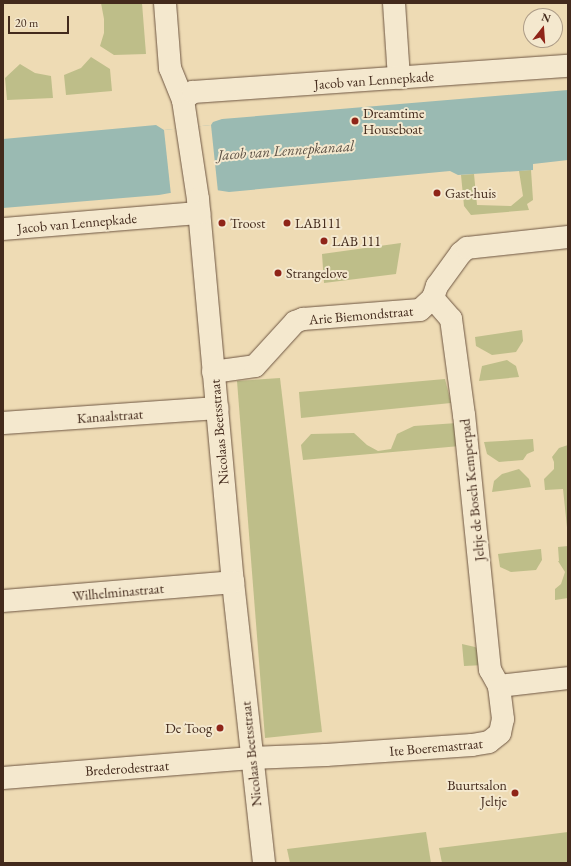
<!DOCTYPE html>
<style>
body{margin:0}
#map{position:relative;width:571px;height:866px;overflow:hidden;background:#eedbb4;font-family:"EB Garamond",serif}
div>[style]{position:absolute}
.green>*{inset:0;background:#bebe89}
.water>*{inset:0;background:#9abab2}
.pier>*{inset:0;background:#eedbb4}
.roads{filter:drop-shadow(0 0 1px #6e5642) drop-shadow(0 0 1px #6e5642)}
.minor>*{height:22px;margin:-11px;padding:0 11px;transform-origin:11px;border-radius:11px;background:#f4e8ce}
.dots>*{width:11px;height:11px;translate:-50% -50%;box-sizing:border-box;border:2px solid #f4e8ce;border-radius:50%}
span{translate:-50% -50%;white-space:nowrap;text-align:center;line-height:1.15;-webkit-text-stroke:4px #f4e8ce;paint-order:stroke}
.street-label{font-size:14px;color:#432a1c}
.poi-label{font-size:14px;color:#432a1c}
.left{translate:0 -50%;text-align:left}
.right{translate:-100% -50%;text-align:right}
.water-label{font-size:15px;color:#594e42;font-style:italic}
.frame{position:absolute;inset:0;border:4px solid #432a1c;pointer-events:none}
.north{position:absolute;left:523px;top:8px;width:40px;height:40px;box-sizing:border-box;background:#f4e8ce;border:1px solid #ad9c87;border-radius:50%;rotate:17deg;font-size:11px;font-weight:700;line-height:16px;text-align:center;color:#432a1c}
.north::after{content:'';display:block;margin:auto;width:14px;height:18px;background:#8f2418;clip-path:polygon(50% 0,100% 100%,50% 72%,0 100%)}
.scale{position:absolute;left:8px;top:16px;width:61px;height:18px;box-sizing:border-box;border:2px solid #432a1c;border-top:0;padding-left:5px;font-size:12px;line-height:14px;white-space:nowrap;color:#432a1c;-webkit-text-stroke:3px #f4e8ce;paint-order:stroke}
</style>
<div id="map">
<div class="green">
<i style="clip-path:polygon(101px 3px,142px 3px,146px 54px,114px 55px,100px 46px,104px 33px,104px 19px)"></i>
<i style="clip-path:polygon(91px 57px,110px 69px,112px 91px,66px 95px,64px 75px,81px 68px)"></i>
<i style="clip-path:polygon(20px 64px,35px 73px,51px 76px,53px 98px,7px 100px,5px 78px)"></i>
<i style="clip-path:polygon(531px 170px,533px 200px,527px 204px,529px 210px,471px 215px,464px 206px,461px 175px,474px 174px,477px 205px,511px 206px,523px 196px,519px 171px)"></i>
<i style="clip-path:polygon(401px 243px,396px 274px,324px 283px,322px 254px)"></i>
<i style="clip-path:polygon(522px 330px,523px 341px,516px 352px,492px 355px,476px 346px,475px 337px)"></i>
<i style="clip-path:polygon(507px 360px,516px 366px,519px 377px,479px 381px,482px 366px)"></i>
<i style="clip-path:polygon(280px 378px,322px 732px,265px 738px,237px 381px)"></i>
<i style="clip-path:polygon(445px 379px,451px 403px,301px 418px,299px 392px)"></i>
<i style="clip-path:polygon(457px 423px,460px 446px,303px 460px,301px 445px,311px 434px,354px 433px,367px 445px,378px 451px,391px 449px,397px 434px,414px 426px)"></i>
<i style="clip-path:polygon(533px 439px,534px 451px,527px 454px,523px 460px,499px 462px,487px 454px,484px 442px)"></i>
<i style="clip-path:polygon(568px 445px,568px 537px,563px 489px,545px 490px,544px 479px,554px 469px,554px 462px,552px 457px,559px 448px)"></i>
<i style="clip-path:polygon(519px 469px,529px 479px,531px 487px,492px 492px,494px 481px,502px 474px)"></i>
<i style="clip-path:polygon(568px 546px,568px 598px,555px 600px,555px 589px,561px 584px,565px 572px,558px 561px,559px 561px,558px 547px)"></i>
<i style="clip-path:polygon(541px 549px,542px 560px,536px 570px,511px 572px,500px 567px,498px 554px)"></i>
<i style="clip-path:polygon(462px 644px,475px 647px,482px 652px,485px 665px,464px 666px)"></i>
<i style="clip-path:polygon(426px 832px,431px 863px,290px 863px,287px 849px)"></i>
<i style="clip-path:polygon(568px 832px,568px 863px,442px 863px,439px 848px)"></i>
</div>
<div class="water">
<i style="clip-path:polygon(568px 90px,568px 160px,533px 164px,533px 170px,458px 175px,450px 171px,229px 192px,216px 190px,170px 193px,159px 195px,3px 208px,3px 139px,156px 125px,164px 130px,211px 125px,213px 122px,222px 119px)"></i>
</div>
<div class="pier">
<i style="clip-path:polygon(211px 125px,218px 192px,171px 195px,164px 130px)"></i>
</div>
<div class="roads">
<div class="minor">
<i style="left:165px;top:3px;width:65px;rotate:85.6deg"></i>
<i style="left:170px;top:68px;width:35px;rotate:68deg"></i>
<i style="left:183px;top:100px;width:100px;rotate:81.4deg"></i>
<i style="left:198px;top:199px;width:385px;rotate:84.8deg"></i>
<i style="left:233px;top:582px;width:283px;rotate:83.7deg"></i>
<i style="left:394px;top:3px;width:75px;rotate:86.2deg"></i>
<i style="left:183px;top:100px;width:13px;rotate:-39deg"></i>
<i style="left:193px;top:92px;width:376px;rotate:-4deg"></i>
<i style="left:3px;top:229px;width:197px;rotate:-4.7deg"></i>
<i style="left:213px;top:372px;width:42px;rotate:-8.1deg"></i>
<i style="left:255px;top:366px;width:59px;rotate:-47.7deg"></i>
<i style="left:295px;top:322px;width:9px;rotate:-21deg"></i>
<i style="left:303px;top:319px;width:117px;rotate:-4.4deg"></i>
<i style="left:420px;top:310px;width:18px;rotate:-43deg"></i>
<i style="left:433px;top:298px;width:13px;rotate:-72deg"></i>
<i style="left:437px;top:286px;width:41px;rotate:-54deg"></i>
<i style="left:461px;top:253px;width:8px;rotate:-40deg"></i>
<i style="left:467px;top:248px;width:102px;rotate:-6.2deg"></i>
<i style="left:3px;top:423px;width:215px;rotate:-4deg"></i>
<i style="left:3px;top:601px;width:231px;rotate:-4.7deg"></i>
<i style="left:499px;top:686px;width:69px;rotate:-6.6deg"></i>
<i style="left:3px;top:778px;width:249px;rotate:-4.6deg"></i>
<i style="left:251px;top:758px;width:75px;rotate:-2.3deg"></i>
<i style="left:326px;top:755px;width:146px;rotate:-3.9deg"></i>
<i style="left:472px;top:745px;width:17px;rotate:-10deg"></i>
<i style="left:489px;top:742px;width:14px;rotate:-39deg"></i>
<i style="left:500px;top:733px;width:14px;rotate:-78deg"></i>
<i style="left:503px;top:719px;width:33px;rotate:-97deg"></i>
<i style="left:499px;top:686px;width:18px;rotate:-119deg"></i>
<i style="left:490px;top:670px;width:256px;rotate:-95.8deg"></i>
<i style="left:464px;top:415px;width:97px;rotate:-97.7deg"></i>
<i style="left:451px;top:319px;width:28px;rotate:-131deg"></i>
</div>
</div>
<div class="dots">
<i style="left:355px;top:121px;background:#8f2418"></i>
<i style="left:437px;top:193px;background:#8f2418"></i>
<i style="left:222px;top:223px;background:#8f2418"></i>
<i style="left:287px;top:223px;background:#8f2418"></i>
<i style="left:324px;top:241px;background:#8f2418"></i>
<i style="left:278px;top:273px;background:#8f2418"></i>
<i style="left:220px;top:728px;background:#8f2418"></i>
<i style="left:515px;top:793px;background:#8f2418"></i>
</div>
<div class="street-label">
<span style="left:374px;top:80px;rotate:-4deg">Jacob van Lennepkade</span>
<span style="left:77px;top:223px;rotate:-5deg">Jacob van Lennepkade</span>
<span style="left:361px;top:315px;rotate:-5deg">Arie Biemondstraat</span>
<span style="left:110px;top:416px;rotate:-4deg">Kanaalstraat</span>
<span style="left:219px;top:432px;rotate:-95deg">Nicolaas Beetsstraat</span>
<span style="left:472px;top:490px;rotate:-96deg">Jeltje de Bosch Kemperpad</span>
<span style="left:118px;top:592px;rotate:-5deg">Wilhelminastraat</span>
<span style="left:436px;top:747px;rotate:-5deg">Ite Boeremastraat</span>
<span style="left:251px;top:754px;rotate:-96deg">Nicolaas Beetsstraat</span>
<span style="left:127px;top:768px;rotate:-4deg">Brederodestraat</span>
</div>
<div class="poi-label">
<span class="left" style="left:363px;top:121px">Dreamtime<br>Houseboat</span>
<span class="left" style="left:445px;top:193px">Gast-huis</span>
<span class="left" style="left:230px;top:223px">Troost</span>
<span class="left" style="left:295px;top:223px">LAB111</span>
<span class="left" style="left:332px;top:241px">LAB 111</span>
<span class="left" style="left:286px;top:273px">Strangelove</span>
<span class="right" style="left:212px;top:728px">De Toog</span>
<span class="right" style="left:507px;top:793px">Buurtsalon<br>Jeltje</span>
</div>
<div class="water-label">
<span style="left:286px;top:150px;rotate:-4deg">Jacob van Lennepkanaal</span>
</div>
<div class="frame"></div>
<div class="north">N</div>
<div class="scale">20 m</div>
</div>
